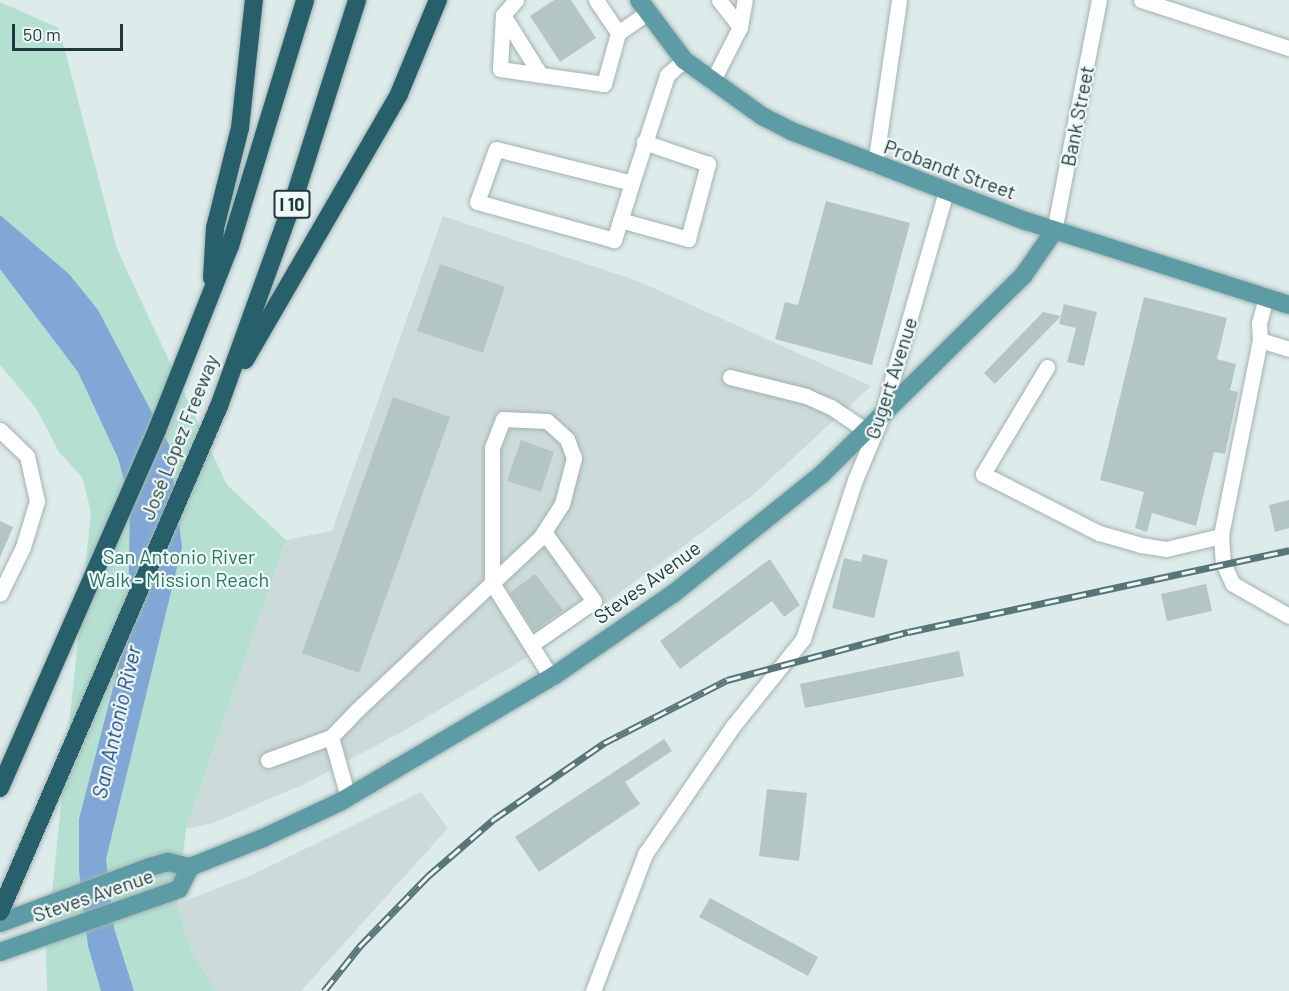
<!DOCTYPE html>
<meta charset="utf-8">
<style>
body{margin:0}
#map{position:relative;width:1289px;height:991px;overflow:hidden;background:#deebeb;font-family:Barlow,sans-serif}
div>[style]{position:absolute}
.built>*{inset:0;background:#ccdbda}
.green>*{inset:0;background:#b5dfd1}
.water>*{inset:0;background:#80a7d6}
.building>*{inset:0;background:#b3c6c5}
.roads{filter:drop-shadow(0 0 2px #a1b2b3) drop-shadow(0 0 2px #a1b2b3)}
.minor>*{height:15px;margin:-7.5px;padding:0 7.5px;transform-origin:7.5px;border-radius:7.5px;background:#fff}
.major>*{height:18px;margin:-9px;padding:0 9px;transform-origin:9px;border-radius:9px;background:#5e9ca5}
.highway>*{height:18px;margin:-9px;padding:0 9px;transform-origin:9px;border-radius:9px;background:#275f6b}
.rail>*{height:7px;margin-top:-3.5px;transform-origin:0;background:repeating-linear-gradient(90deg,#eff8f7 0 14px,#587579 0 28px);box-sizing:border-box;border-block:2px solid #587579}
span{translate:-50% -50%;white-space:nowrap;text-align:center;line-height:1.15;-webkit-text-stroke:4.5px #eff8f7;paint-order:stroke}
.shield-label span{padding:2px 4px;background:#eff8f7;border:2px solid;border-radius:4px;-webkit-text-stroke-width:0}
.shield-label{font-size:18px;color:#1e393c;font-weight:700}
.street-label{font-size:20px;color:#1e393c}
.park-label{font-size:20px;color:#257765}
.water-label{font-size:21px;color:#13427d;font-style:italic}
.scale{position:absolute;left:12px;top:24px;width:111px;height:27px;box-sizing:border-box;border:3px solid #1e393c;border-top:0;padding-left:8px;font-size:18px;line-height:21px;white-space:nowrap;color:#1e393c;-webkit-text-stroke:4px #eff8f7;paint-order:stroke}
</style>
<div id="map">
<div class="built">
<i style="clip-path:polygon(443px 216px,638px 281px,871px 386px,754px 494px,553px 642px,407px 729px,305px 784px,213px 823px,186px 829px,286px 540px,332px 531px)"></i>
<i style="clip-path:polygon(421px 792px,448px 828px,301px 991px,216px 991px,190px 948px,177px 904px,252px 875px)"></i>
</div>
<div class="green">
<i style="clip-path:polygon(0 2px,59px 28px,117px 249px,227px 485px,286px 540px,186px 829px,177px 904px,190px 948px,216px 991px,47px 991px,46px 952px,91px 512px,82px 477px,59px 452px,36px 408px,0 365px)"></i>
</div>
<div class="water">
<i style="clip-path:polygon(0 215px,69px 274px,98px 310px,169px 445px,182px 547px,106px 859px,114px 928px,134px 991px,101px 991px,88px 946px,79px 870px,79px 819px,128px 630px,130px 502px,118px 458px,78px 372px,0 269px)"></i>
</div>
<div class="building">
<i style="clip-path:polygon(554px 0,571px 0,596px 38px,560px 62px,530px 16px)"></i>
<i style="clip-path:polygon(826px 201px,910px 223px,872px 365px,775px 339px,785px 302px,798px 305px)"></i>
<i style="clip-path:polygon(440px 264px,505px 287px,483px 353px,417px 331px)"></i>
<i style="clip-path:polygon(1144px 297px,1227px 318px,1217px 359px,1236px 364px,1230px 390px,1238px 392px,1225px 454px,1214px 452px,1196px 526px,1152px 513px,1147px 532px,1135px 528px,1144px 492px,1100px 480px)"></i>
<i style="clip-path:polygon(1064px 304px,1097px 312px,1084px 366px,1067px 362px,1076px 328px,1059px 324px,1061px 316px,995px 384px,984px 373px,1043px 312px,1061px 316px)"></i>
<i style="clip-path:polygon(393px 397px,450px 417px,359px 673px,302px 653px)"></i>
<i style="clip-path:polygon(521px 440px,554px 452px,541px 492px,507px 481px)"></i>
<i style="clip-path:polygon(1289px 500px,1289px 528px,1275px 532px,1269px 505px)"></i>
<i style="clip-path:polygon(0 521px,13px 527px,0 558px)"></i>
<i style="clip-path:polygon(863px 554px,888px 560px,874px 618px,832px 608px,844px 558px,861px 562px)"></i>
<i style="clip-path:polygon(770px 559px,800px 605px,784px 617px,772px 601px,680px 669px,660px 641px)"></i>
<i style="clip-path:polygon(535px 574px,563px 610px,534px 631px,510px 593px)"></i>
<i style="clip-path:polygon(1206px 584px,1212px 611px,1167px 621px,1161px 594px)"></i>
<i style="clip-path:polygon(959px 651px,964px 676px,805px 708px,800px 684px)"></i>
<i style="clip-path:polygon(664px 739px,672px 751px,625px 782px,640px 804px,539px 872px,515px 837px)"></i>
<i style="clip-path:polygon(767px 789px,807px 793px,799px 861px,759px 856px)"></i>
<i style="clip-path:polygon(710px 898px,818px 957px,808px 976px,699px 917px)"></i>
</div>
<div class="roads">
<div class="minor">
<i style="left:516px;top:0;width:20px;rotate:131deg"></i>
<i style="left:503px;top:15px;width:54px;rotate:93.2deg"></i>
<i style="left:500px;top:69px;width:105px;rotate:8.2deg"></i>
<i style="left:604px;top:84px;width:53px;rotate:-74.6deg"></i>
<i style="left:618px;top:33px;width:37px;rotate:-35deg"></i>
<i style="left:596px;top:0;width:40px;rotate:56deg"></i>
<i style="left:1141px;top:0;width:156px;rotate:18deg"></i>
<i style="left:503px;top:15px;width:70px;rotate:57.9deg"></i>
<i style="left:740px;top:27px;width:27px;rotate:-80deg"></i>
<i style="left:712px;top:82px;width:62px;rotate:-63deg"></i>
<i style="left:740px;top:27px;width:34px;rotate:-128deg"></i>
<i style="left:875px;top:165px;width:167px;rotate:-81.7deg"></i>
<i style="left:632px;top:183px;width:60px;rotate:107.5deg"></i>
<i style="left:614px;top:240px;width:142px;rotate:-164.5deg"></i>
<i style="left:477px;top:202px;width:56px;rotate:-70.3deg"></i>
<i style="left:496px;top:149px;width:140px;rotate:14deg"></i>
<i style="left:632px;top:183px;width:114px;rotate:-72deg"></i>
<i style="left:667px;top:75px;width:23px;rotate:-41deg"></i>
<i style="left:620px;top:220px;width:71px;rotate:15.6deg"></i>
<i style="left:688px;top:239px;width:78px;rotate:-75.1deg"></i>
<i style="left:708px;top:164px;width:68px;rotate:-161deg"></i>
<i style="left:1054px;top:231px;width:235px;rotate:-79deg"></i>
<i style="left:1266px;top:297px;width:27px;rotate:105deg"></i>
<i style="left:1259px;top:323px;width:17px;rotate:87deg"></i>
<i style="left:1260px;top:340px;width:30px;rotate:17deg"></i>
<i style="left:1260px;top:340px;width:200px;rotate:101.3deg"></i>
<i style="left:1221px;top:536px;width:27px;rotate:86deg"></i>
<i style="left:1223px;top:563px;width:23px;rotate:65deg"></i>
<i style="left:1233px;top:584px;width:64px;rotate:29.7deg"></i>
<i style="left:1047px;top:367px;width:125px;rotate:120.9deg"></i>
<i style="left:983px;top:474px;width:130px;rotate:27deg"></i>
<i style="left:1099px;top:533px;width:44px;rotate:15.9deg"></i>
<i style="left:1141px;top:545px;width:25px;rotate:9deg"></i>
<i style="left:1166px;top:549px;width:57px;rotate:-13.3deg"></i>
<i style="left:730px;top:377px;width:78px;rotate:14deg"></i>
<i style="left:806px;top:396px;width:27px;rotate:24deg"></i>
<i style="left:831px;top:407px;width:45px;rotate:34deg"></i>
<i style="left:0;top:430px;width:37px;rotate:44deg"></i>
<i style="left:27px;top:456px;width:46px;rotate:77.5deg"></i>
<i style="left:37px;top:501px;width:48px;rotate:106.9deg"></i>
<i style="left:23px;top:547px;width:52px;rotate:116.1deg"></i>
<i style="left:532px;top:644px;width:75px;rotate:-34.7deg"></i>
<i style="left:594px;top:601px;width:85px;rotate:-125.9deg"></i>
<i style="left:268px;top:760px;width:67px;rotate:-20.1deg"></i>
<i style="left:348px;top:797px;width:62px;rotate:-105.8deg"></i>
<i style="left:331px;top:737px;width:37px;rotate:-46deg"></i>
<i style="left:357px;top:710px;width:185px;rotate:-43.3deg"></i>
<i style="left:492px;top:583px;width:66px;rotate:-43.2deg"></i>
<i style="left:540px;top:538px;width:40px;rotate:-57.1deg"></i>
<i style="left:562px;top:504px;width:48px;rotate:-75.4deg"></i>
<i style="left:574px;top:458px;width:20px;rotate:-110deg"></i>
<i style="left:567px;top:439px;width:27px;rotate:-138deg"></i>
<i style="left:547px;top:421px;width:44px;rotate:-177.4deg"></i>
<i style="left:503px;top:419px;width:30px;rotate:111deg"></i>
<i style="left:492px;top:447px;width:136px;rotate:90deg"></i>
<i style="left:492px;top:583px;width:111px;rotate:57.9deg"></i>
<i style="left:593px;top:991px;width:147px;rotate:-69.2deg"></i>
<i style="left:645px;top:854px;width:155px;rotate:-55.5deg"></i>
<i style="left:733px;top:726px;width:112px;rotate:-51.2deg"></i>
<i style="left:803px;top:639px;width:167px;rotate:-71.9deg"></i>
<i style="left:855px;top:480px;width:67px;rotate:-67.2deg"></i>
<i style="left:881px;top:418px;width:236px;rotate:-74deg"></i>
</div>
<div class="major">
<i style="left:639px;top:0;width:75px;rotate:53.1deg"></i>
<i style="left:684px;top:60px;width:96px;rotate:35.7deg"></i>
<i style="left:762px;top:116px;width:33px;rotate:27deg"></i>
<i style="left:791px;top:131px;width:252px;rotate:21deg"></i>
<i style="left:1026px;top:221px;width:276px;rotate:17.7deg"></i>
<i style="left:0;top:923px;width:160px;rotate:-20.5deg"></i>
<i style="left:150px;top:867px;width:19px;rotate:-16deg"></i>
<i style="left:168px;top:862px;width:23px;rotate:13deg"></i>
<i style="left:190px;top:867px;width:79px;rotate:-21.7deg"></i>
<i style="left:263px;top:838px;width:85px;rotate:-25.1deg"></i>
<i style="left:340px;top:802px;width:250px;rotate:-30.6deg"></i>
<i style="left:555px;top:675px;width:145px;rotate:-34.6deg"></i>
<i style="left:674px;top:593px;width:189px;rotate:-38.8deg"></i>
<i style="left:821px;top:475px;width:284px;rotate:-44.6deg"></i>
<i style="left:1023px;top:276px;width:55px;rotate:-55.4deg"></i>
<i style="left:0;top:952px;width:190px;rotate:-19.4deg"></i>
<i style="left:179px;top:889px;width:25px;rotate:-63deg"></i>
</div>
<div class="highway">
<i style="left:212px;top:278px;width:50px;rotate:-86.6deg"></i>
<i style="left:215px;top:228px;width:103px;rotate:-76deg"></i>
<i style="left:240px;top:128px;width:129px;rotate:-83.8deg"></i>
<i style="left:245px;top:360px;width:307px;rotate:-59.9deg"></i>
<i style="left:399px;top:94px;width:102px;rotate:-67.5deg"></i>
<i style="left:0;top:788px;width:391px;rotate:-66.3deg"></i>
<i style="left:157px;top:430px;width:198px;rotate:-68.4deg"></i>
<i style="left:230px;top:246px;width:257px;rotate:-73deg"></i>
<i style="left:0;top:912px;width:551px;rotate:-66.6deg"></i>
<i style="left:219px;top:406px;width:220px;rotate:-70.1deg"></i>
<i style="left:294px;top:199px;width:209px;rotate:-72.4deg"></i>
</div>
</div>
<div class="rail">
<i style="left:324px;top:991px;width:58px;rotate:-51.3deg"></i>
<i style="left:360px;top:946px;width:98px;rotate:-45.8deg"></i>
<i style="left:428px;top:876px;width:87px;rotate:-40.8deg"></i>
<i style="left:494px;top:819px;width:134px;rotate:-34.6deg"></i>
<i style="left:604px;top:743px;width:138px;rotate:-27.1deg"></i>
<i style="left:727px;top:680px;width:187px;rotate:-14.9deg"></i>
<i style="left:908px;top:632px;width:390px;rotate:-12.1deg"></i>
</div>
<div class="shield-label">
<span style="left:292px;top:204px">I 10</span>
</div>
<div class="street-label">
<span style="left:1077px;top:116px;rotate:-79deg">Bank Street</span>
<span style="left:950px;top:169px;rotate:20deg">Probandt Street</span>
<span style="left:891px;top:378px;rotate:-72deg">Gugert Avenue</span>
<span style="left:179px;top:437px;rotate:-68deg">José López Freeway</span>
<span style="left:647px;top:582px;rotate:-36deg">Steves Avenue</span>
<span style="left:93px;top:895px;rotate:-19deg">Steves Avenue</span>
</div>
<div class="park-label">
<span style="left:179px;top:568px">San Antonio River<br>Walk - Mission Reach</span>
</div>
<div class="water-label">
<span style="left:116px;top:722px;rotate:-77deg">San Antonio River</span>
</div>
<div class="scale">50 m</div>
</div>
